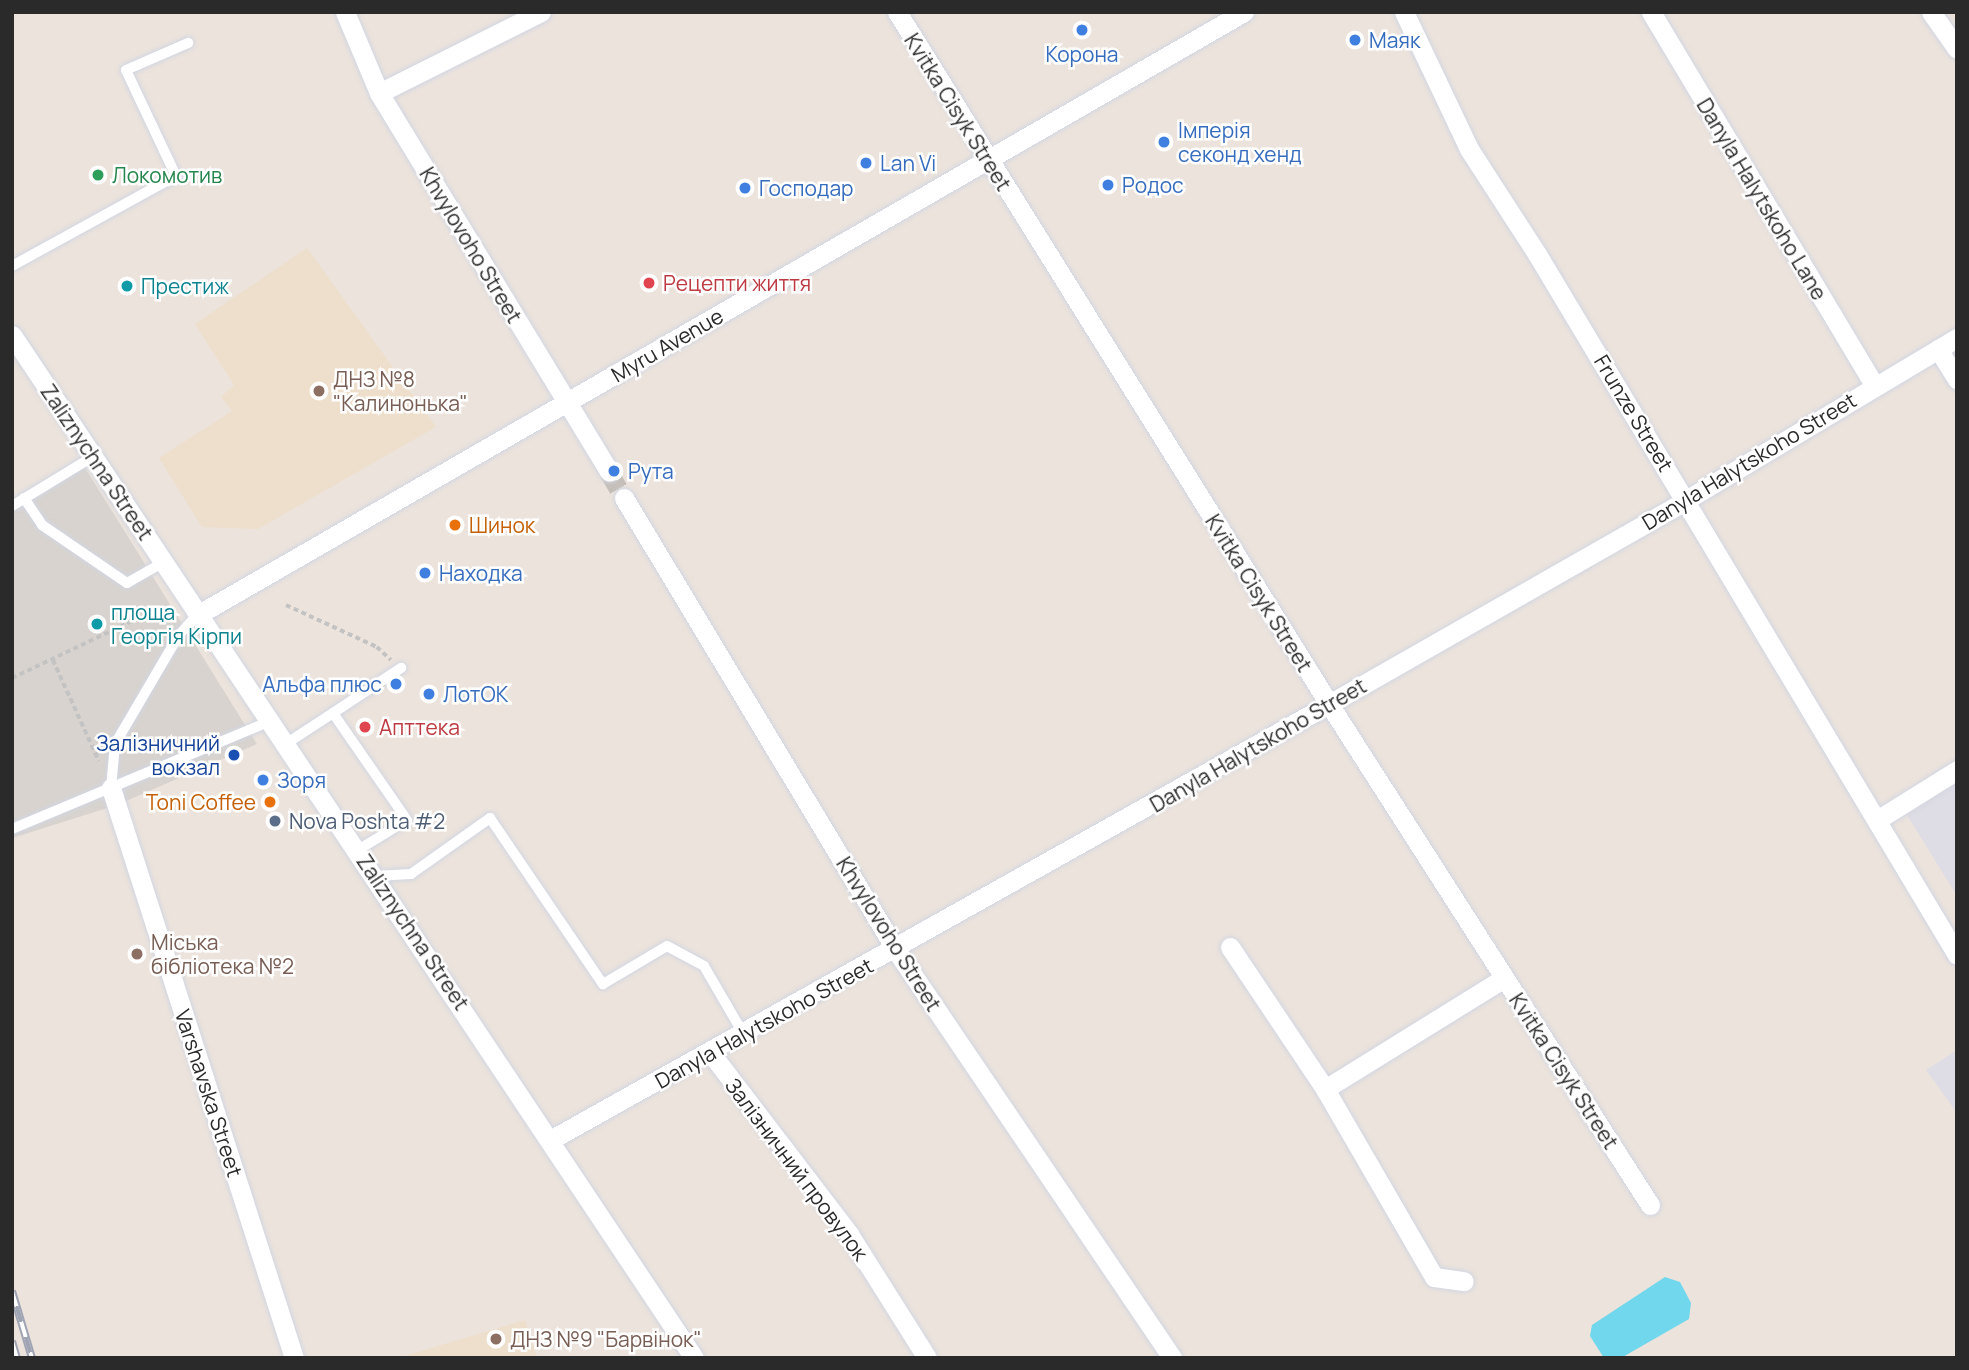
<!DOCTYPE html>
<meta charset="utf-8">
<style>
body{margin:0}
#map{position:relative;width:1969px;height:1370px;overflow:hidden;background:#ece3dc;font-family:Manrope,sans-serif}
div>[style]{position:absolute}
.industrial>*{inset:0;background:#dedce4}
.education>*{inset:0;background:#eddfcb}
.plaza>*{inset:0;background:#d8d3ce}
.water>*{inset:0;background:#70d7ec}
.street-tunnel>*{height:19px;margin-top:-9.5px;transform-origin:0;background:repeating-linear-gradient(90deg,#c5beb8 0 19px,transparent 0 29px)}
.path>*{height:3.5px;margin-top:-1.75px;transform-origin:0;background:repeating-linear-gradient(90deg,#c3c3c3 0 5px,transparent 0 8.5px)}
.roads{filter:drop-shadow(0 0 2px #d1d6e2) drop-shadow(0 0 2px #d1d6e2)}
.lane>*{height:10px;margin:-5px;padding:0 5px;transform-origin:5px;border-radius:5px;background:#fff}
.street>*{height:19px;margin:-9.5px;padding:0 9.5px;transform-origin:9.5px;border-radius:9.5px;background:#fff}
.rail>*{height:8px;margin-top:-4px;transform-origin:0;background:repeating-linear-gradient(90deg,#fff 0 16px,#9fa4b4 0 32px);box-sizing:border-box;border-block:2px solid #9fa4b4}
.dots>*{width:19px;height:19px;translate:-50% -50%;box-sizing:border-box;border:4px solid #fff;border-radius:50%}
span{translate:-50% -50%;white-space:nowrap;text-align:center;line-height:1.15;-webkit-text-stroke:5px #fff;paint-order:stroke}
.shop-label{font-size:21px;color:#366cbe}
.left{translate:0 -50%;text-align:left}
.right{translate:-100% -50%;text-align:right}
.street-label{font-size:21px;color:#2a2a2a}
.leisure-label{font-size:21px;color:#27864d}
.health-label{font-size:21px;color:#be3a42}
.culture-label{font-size:21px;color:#0d838f}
.education-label{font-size:21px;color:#785e54}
.food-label{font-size:21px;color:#c56008}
.transit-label{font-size:21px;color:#164399}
.service-label{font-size:21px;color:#4e5e75}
.frame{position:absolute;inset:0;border:14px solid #2a2a2a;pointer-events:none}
</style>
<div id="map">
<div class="industrial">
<i style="clip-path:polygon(1957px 783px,1957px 896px,1907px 815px)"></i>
<i style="clip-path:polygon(1957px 1050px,1957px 1113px,1926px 1070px)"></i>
</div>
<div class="education">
<i style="clip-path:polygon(307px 248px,436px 427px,258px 529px,202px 527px,159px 458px,232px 411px,221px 397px,234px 385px,195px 324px)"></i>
<i style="clip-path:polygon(525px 1320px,537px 1358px,398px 1358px)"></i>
</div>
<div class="plaza">
<i style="clip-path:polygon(82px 463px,257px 744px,117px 805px,12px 838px,12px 504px)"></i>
</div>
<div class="water">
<i style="clip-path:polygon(1665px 1277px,1680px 1282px,1691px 1303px,1689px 1319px,1621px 1358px,1604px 1358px,1590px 1336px,1592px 1325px)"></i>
</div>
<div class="street-tunnel">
<i style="left:609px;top:472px;width:30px;rotate:60deg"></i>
</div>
<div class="path">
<i style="left:286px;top:605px;width:100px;rotate:24.8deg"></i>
<i style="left:377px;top:647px;width:19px;rotate:43deg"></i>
<i style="left:53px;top:660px;width:111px;rotate:65.5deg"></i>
<i style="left:12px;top:678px;width:170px;rotate:-25.4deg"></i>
</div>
<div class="roads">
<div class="lane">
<i style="left:12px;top:266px;width:187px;rotate:-28.8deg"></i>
<i style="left:176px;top:176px;width:117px;rotate:-115.3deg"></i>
<i style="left:126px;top:70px;width:68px;rotate:-23.5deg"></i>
<i style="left:24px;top:498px;width:32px;rotate:56deg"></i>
<i style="left:42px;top:525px;width:103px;rotate:34.3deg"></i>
<i style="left:127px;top:583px;width:43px;rotate:-29.6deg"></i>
<i style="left:12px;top:506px;width:96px;rotate:-31.4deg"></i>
<i style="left:287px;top:743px;width:55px;rotate:-33.1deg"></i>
<i style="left:111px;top:788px;width:44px;rotate:-84.8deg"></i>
<i style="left:115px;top:744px;width:126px;rotate:-59.6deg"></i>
<i style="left:179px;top:635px;width:28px;rotate:-48deg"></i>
<i style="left:12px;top:829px;width:280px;rotate:-22.7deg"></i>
<i style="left:358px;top:850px;width:57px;rotate:-31.5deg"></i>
<i style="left:407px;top:820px;width:130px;rotate:-124.7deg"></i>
<i style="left:333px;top:713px;width:82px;rotate:-33.5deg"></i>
<i style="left:375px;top:876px;width:36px;rotate:-3deg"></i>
<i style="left:411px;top:874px;width:97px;rotate:-35.3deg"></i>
<i style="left:490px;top:818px;width:201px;rotate:55.8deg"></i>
<i style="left:603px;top:984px;width:74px;rotate:-30.7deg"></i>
<i style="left:667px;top:946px;width:42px;rotate:28.4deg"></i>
<i style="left:704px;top:966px;width:78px;rotate:59.8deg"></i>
</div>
<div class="street">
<i style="left:345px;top:12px;width:88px;rotate:67.2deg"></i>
<i style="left:379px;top:93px;width:443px;rotate:58.7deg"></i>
<i style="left:897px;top:12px;width:816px;rotate:58.02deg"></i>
<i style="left:1329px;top:704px;width:595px;rotate:57.35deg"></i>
<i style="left:1404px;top:12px;width:152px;rotate:64.6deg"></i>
<i style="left:1469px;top:149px;width:125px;rotate:57.1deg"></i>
<i style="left:1537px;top:254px;width:817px;rotate:59.07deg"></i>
<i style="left:1651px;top:12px;width:435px;rotate:59.1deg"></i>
<i style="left:1931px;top:12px;width:45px;rotate:54.9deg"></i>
<i style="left:379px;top:93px;width:181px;rotate:-26.6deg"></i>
<i style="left:12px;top:335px;width:1229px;rotate:56.31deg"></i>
<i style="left:1938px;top:349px;width:36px;rotate:58deg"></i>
<i style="left:624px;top:498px;width:528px;rotate:58.96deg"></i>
<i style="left:896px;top:950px;width:493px;rotate:55.9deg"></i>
<i style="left:199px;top:614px;width:1206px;rotate:-29.95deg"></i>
<i style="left:111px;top:788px;width:599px;rotate:72.2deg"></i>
<i style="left:1877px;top:820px;width:94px;rotate:-32deg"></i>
<i style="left:1230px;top:947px;width:171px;rotate:56.2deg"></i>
<i style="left:1325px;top:1089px;width:217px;rotate:59.9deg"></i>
<i style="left:1434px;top:1277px;width:30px;rotate:8deg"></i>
<i style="left:710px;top:1052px;width:229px;rotate:52.6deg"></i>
<i style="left:849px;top:1234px;width:146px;rotate:57.8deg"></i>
<i style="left:1325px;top:1089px;width:211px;rotate:-31.8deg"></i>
<i style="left:552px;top:1139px;width:890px;rotate:-29.24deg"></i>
<i style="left:1329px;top:704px;width:411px;rotate:-29.7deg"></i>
<i style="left:1686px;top:500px;width:316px;rotate:-30.9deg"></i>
</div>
</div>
<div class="rail">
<i style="left:12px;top:1291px;width:70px;rotate:73.4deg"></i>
<i style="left:12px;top:1341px;width:18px;rotate:74deg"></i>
</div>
<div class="dots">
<i style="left:1082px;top:30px;background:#3f7fe0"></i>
<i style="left:1355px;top:40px;background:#3f7fe0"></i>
<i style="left:1164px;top:142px;background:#3f7fe0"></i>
<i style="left:866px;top:163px;background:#3f7fe0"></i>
<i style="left:98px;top:175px;background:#2e9e5b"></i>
<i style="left:1108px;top:185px;background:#3f7fe0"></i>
<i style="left:745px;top:188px;background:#3f7fe0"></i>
<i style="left:649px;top:283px;background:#e0444e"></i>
<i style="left:127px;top:286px;background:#0f9aa8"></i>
<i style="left:319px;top:391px;background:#8d6e63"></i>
<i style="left:614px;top:471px;background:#3f7fe0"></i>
<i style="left:455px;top:525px;background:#e8710a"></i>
<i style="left:425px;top:573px;background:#3f7fe0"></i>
<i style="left:97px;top:624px;background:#0f9aa8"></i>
<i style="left:396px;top:684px;background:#3f7fe0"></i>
<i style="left:429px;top:694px;background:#3f7fe0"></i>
<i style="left:365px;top:727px;background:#e0444e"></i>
<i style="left:234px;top:755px;background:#1a4fb4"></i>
<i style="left:263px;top:780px;background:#3f7fe0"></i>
<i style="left:270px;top:802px;background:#e8710a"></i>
<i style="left:275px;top:821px;background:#5c6f8a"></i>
<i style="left:137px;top:954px;background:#8d6e63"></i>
<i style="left:496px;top:1339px;background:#8d6e63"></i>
</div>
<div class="shop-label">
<span class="left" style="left:1369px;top:40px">Маяк</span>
<span style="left:1082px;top:54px">Корона</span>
<span class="left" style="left:1178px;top:142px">Імперія<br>секонд хенд</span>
<span class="left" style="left:880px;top:163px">Lan Vi</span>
<span class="left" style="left:1122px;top:185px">Родос</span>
<span class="left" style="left:759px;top:188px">Господар</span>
<span class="left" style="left:628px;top:471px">Рута</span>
<span class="left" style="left:439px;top:573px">Находка</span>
<span class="right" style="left:382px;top:684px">Альфа плюс</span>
<span class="left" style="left:443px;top:694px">ЛотОК</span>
<span class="left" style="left:277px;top:780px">Зоря</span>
</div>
<div class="street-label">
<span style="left:958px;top:112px;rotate:58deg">Kvitka Cisyk Street</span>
<span style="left:1762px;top:199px;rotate:59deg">Danyla Halytskoho Lane</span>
<span style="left:471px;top:245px;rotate:59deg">Khvylovoho Street</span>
<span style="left:667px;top:345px;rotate:-30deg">Myru Avenue</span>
<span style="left:1634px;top:413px;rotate:59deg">Frunze Street</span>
<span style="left:1749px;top:461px;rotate:-31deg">Danyla Halytskoho Street</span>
<span style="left:97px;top:462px;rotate:56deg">Zaliznychna Street</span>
<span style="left:1259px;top:593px;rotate:58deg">Kvitka Cisyk Street</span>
<span style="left:1258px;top:745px;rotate:-30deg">Danyla Halytskoho Street</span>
<span style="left:413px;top:932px;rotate:56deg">Zaliznychna Street</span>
<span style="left:889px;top:934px;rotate:58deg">Khvylovoho Street</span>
<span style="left:764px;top:1023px;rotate:-29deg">Danyla Halytskoho Street</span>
<span style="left:1564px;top:1071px;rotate:57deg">Kvitka Cisyk Street</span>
<span style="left:209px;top:1093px;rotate:72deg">Varshavska Street</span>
<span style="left:797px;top:1169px;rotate:53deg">Залізничний провулок</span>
</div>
<div class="leisure-label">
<span class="left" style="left:112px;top:175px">Локомотив</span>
</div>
<div class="health-label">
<span class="left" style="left:663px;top:283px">Рецепти життя</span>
<span class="left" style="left:379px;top:727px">Апттека</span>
</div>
<div class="culture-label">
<span class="left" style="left:141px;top:286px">Престиж</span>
<span class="left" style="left:111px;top:624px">площа<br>Георгія Кірпи</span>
</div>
<div class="education-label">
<span class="left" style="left:333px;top:391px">ДНЗ №8<br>"Калинонька"</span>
<span class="left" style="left:151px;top:954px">Міська<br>бібліотека №2</span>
<span class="left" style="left:510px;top:1339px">ДНЗ №9 "Барвінок"</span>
</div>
<div class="food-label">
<span class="left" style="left:469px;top:525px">Шинок</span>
<span class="right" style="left:256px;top:802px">Toni Coffee</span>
</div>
<div class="transit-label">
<span class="right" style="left:220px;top:755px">Залізничний<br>вокзал</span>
</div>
<div class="service-label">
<span class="left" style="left:289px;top:821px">Nova Poshta #2</span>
</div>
<div class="frame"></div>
</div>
